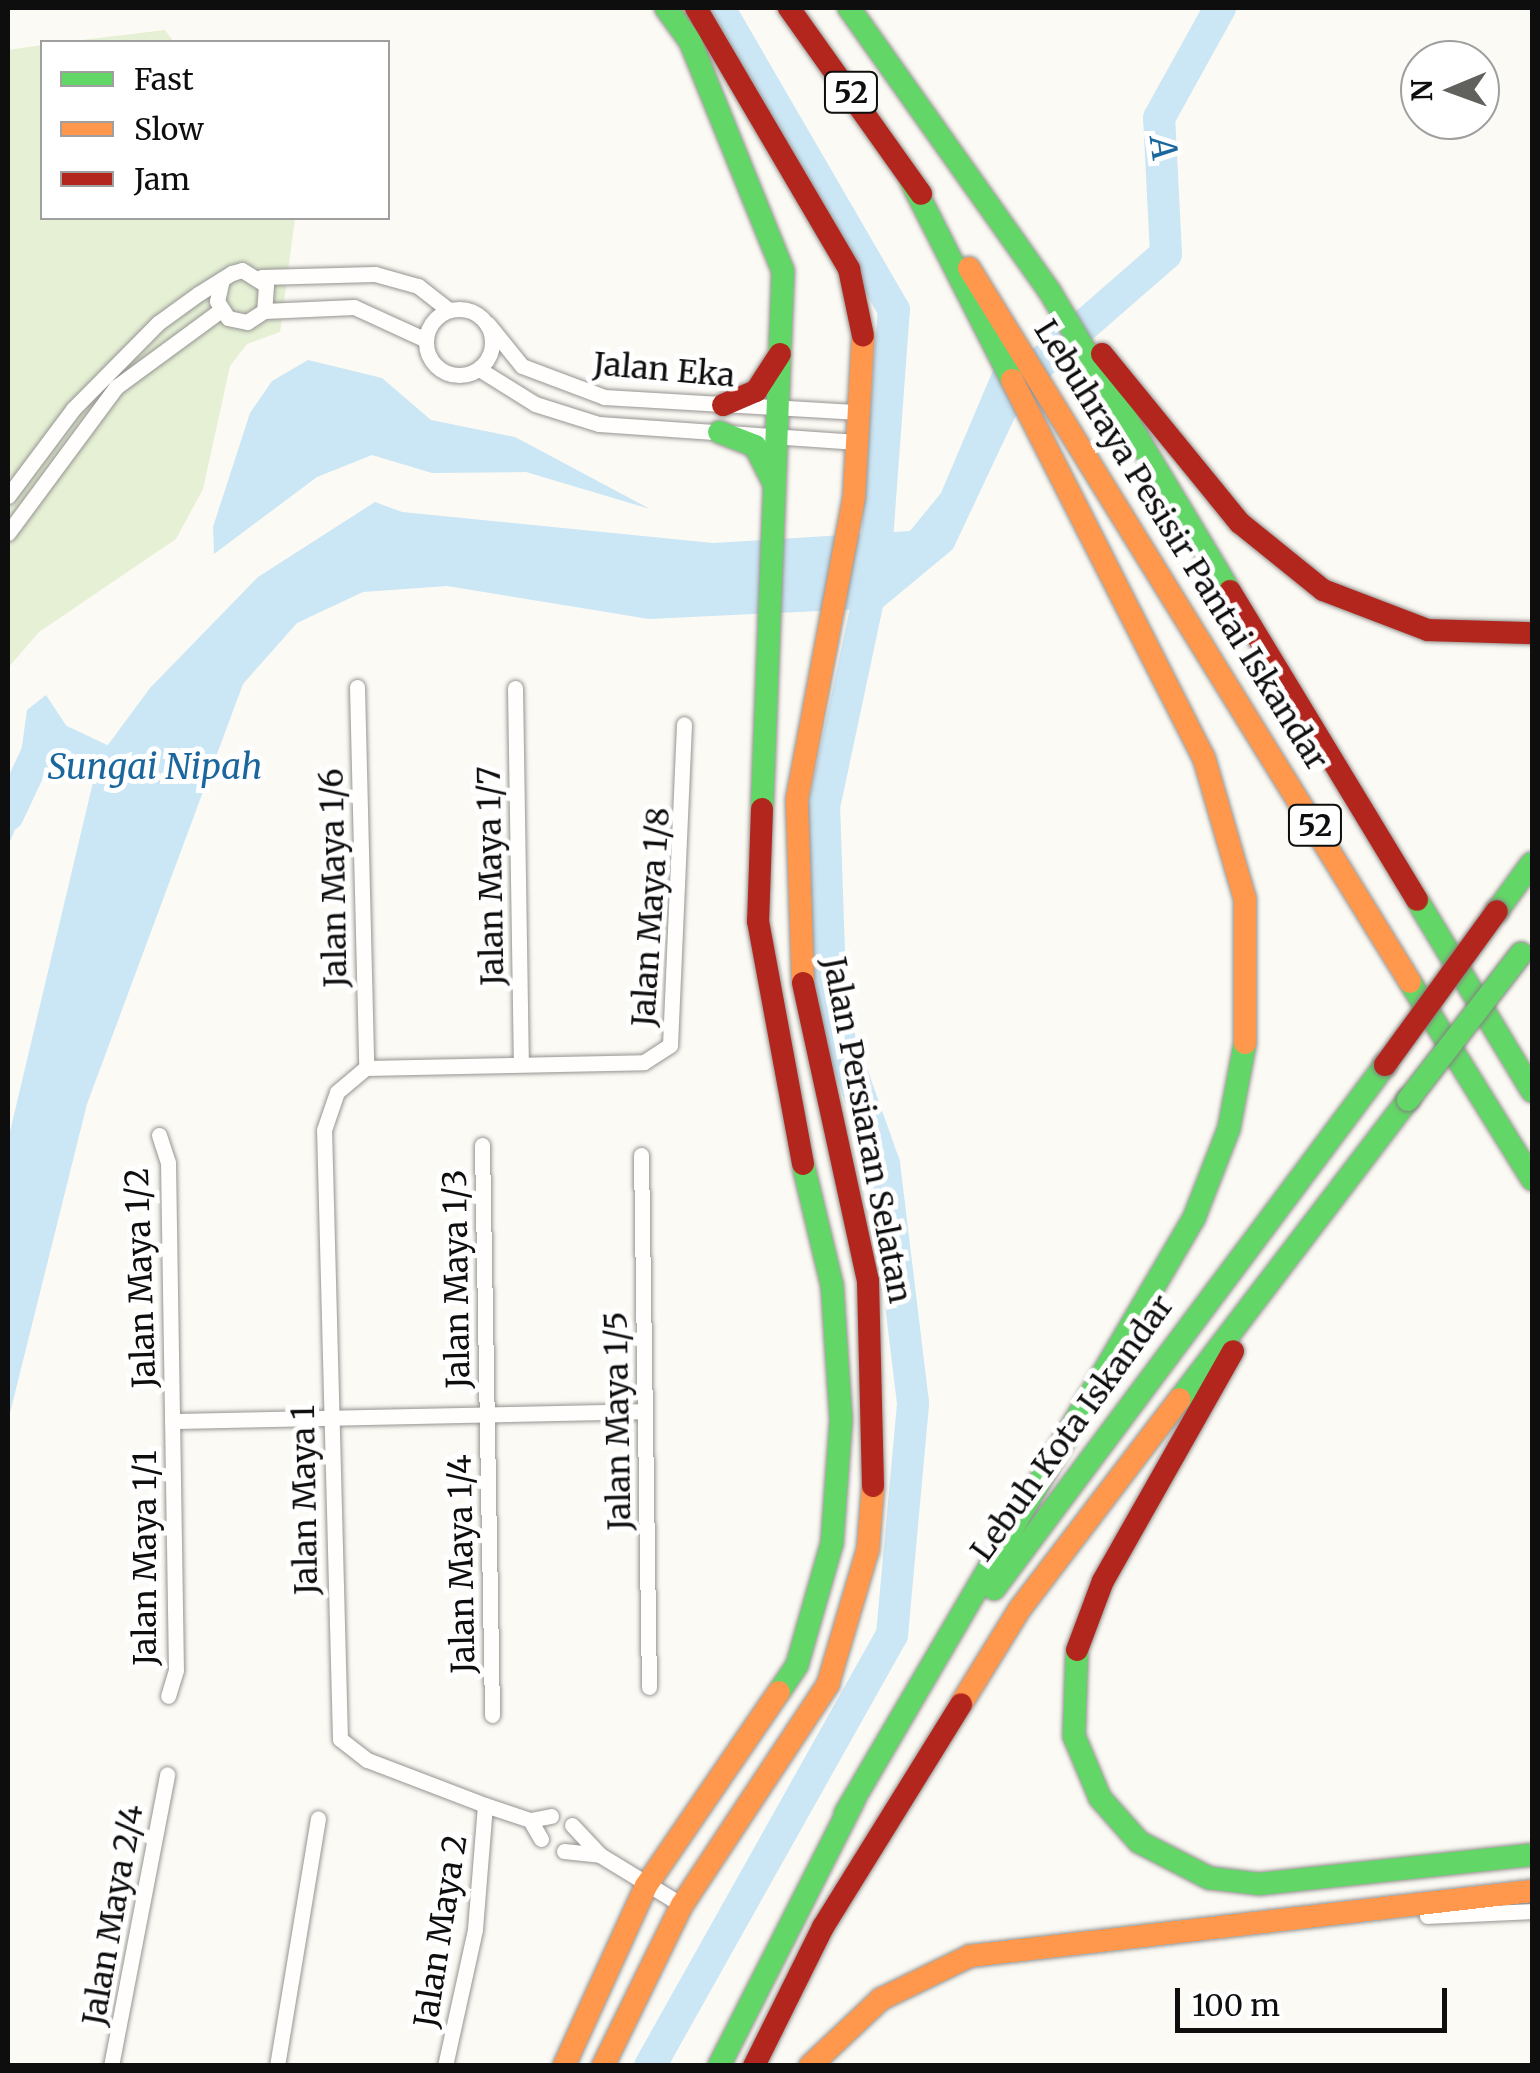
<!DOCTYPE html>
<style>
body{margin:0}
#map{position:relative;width:1540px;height:2073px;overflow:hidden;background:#fcfaf4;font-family:Merriweather,serif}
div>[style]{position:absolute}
.green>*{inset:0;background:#e5f0d4}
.water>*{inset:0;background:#cbe6f5}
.river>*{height:32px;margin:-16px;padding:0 16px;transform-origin:16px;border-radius:16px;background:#cbe6f5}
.roads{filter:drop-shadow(0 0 2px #959492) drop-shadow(0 0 2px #959492)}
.street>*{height:15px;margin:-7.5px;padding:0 7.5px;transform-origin:7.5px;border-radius:7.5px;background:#fffefd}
.street>.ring{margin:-7.5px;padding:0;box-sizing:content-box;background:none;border:15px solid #fffefd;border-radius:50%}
.fast>*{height:22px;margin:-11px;padding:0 11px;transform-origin:11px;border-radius:11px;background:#63d668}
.slow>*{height:22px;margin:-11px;padding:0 11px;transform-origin:11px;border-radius:11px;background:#ff974d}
.jam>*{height:22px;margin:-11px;padding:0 11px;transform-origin:11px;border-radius:11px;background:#b3261e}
.bridges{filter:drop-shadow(0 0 2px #82827f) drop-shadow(0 0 2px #82827f)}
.fast-bridge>*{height:22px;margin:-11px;padding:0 11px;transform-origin:11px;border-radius:11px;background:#63d668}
.jam-bridge>*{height:22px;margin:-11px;padding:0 11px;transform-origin:11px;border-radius:11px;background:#b3261e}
span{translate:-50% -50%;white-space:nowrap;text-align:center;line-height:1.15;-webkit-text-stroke:10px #fff;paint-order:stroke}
.shield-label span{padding:2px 8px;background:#fff;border:2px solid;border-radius:8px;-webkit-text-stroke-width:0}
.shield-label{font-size:30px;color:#0e0e0e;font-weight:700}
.street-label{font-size:32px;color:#0e0e0e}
.water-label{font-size:35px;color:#1a669d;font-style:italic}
.frame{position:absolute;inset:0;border:10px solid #0e0e0e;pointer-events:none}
.legend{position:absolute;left:40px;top:40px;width:350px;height:180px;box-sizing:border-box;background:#fff;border:2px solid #9f9f9f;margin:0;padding:12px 18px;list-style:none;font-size:30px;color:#0e0e0e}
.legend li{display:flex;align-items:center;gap:20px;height:50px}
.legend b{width:50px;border:2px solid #9f9f9f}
.north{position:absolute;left:1400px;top:40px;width:100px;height:100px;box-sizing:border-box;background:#fff;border:2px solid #9f9f9f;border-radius:50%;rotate:269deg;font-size:28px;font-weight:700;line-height:40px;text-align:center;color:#0e0e0e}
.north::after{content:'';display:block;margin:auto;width:35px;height:45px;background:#61615e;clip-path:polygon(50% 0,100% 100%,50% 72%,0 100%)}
.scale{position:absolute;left:1175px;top:1988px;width:272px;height:45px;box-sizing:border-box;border:5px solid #0e0e0e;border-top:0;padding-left:12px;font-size:30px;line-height:35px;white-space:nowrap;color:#0e0e0e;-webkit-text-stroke:8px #fff;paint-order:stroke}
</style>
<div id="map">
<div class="green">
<i style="clip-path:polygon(165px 30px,174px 42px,63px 42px,65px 42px)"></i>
<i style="clip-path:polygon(42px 45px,42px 218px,295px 218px,280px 332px,247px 344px,230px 366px,203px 489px,176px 539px,39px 632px,8px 668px,8px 50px)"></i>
</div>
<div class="water">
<i style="clip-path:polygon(308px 360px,382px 378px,431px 420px,515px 437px,650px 509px,526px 472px,432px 473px,372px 455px,317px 477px,214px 554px,213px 527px,250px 413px,272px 381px)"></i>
<i style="clip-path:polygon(994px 368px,1017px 413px,953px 549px,882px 608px,649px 619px,447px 586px,363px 592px,297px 623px,243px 684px,87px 1104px,8px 1421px,8px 1140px,99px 757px,150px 688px,258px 577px,375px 502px,402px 512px,713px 543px,910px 531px,941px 493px)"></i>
<i style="clip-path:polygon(46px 695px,71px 733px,63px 751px,48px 753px,8px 846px,27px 710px)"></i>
</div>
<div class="river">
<i style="left:1010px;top:390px;width:207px;rotate:-41.1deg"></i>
<i style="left:1166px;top:254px;width:136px;rotate:-92.9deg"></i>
<i style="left:1159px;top:118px;width:126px;rotate:-61deg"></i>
<i style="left:8px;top:815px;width:89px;rotate:-64.9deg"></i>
<i style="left:46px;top:734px;width:102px;rotate:25.1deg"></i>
<i style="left:650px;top:2066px;width:494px;rotate:-60.7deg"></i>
<i style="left:892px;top:1635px;width:233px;rotate:-84.8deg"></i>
<i style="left:913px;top:1403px;width:241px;rotate:-96.9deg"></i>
<i style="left:884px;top:1164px;width:159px;rotate:-109.5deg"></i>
<i style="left:831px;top:1014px;width:207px;rotate:-91.9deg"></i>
<i style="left:824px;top:807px;width:245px;rotate:-78deg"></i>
<i style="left:875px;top:567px;width:258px;rotate:-85.8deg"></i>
<i style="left:894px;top:310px;width:349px;rotate:-120.1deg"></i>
</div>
<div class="roads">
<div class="street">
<i style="left:261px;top:277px;width:114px;rotate:-1.5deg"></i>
<i style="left:375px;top:274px;width:45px;rotate:15.6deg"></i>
<i style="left:418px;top:286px;width:39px;rotate:38deg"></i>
<i class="ring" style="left:426px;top:309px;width:51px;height:51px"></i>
<i style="left:264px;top:311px;width:90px;rotate:-2.5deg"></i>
<i style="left:354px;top:307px;width:79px;rotate:24.6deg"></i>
<i style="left:488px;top:324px;width:54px;rotate:51deg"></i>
<i style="left:522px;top:366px;width:88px;rotate:20.7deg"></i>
<i style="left:604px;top:397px;width:255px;rotate:3.4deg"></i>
<i style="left:479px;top:369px;width:66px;rotate:32deg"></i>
<i style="left:535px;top:404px;width:67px;rotate:17.4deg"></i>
<i style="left:599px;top:424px;width:259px;rotate:4deg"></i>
<i style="left:8px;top:496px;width:109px;rotate:-53.2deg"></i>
<i style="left:73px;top:409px;width:121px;rotate:-45.3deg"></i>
<i style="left:158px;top:323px;width:49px;rotate:-35.9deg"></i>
<i style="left:198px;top:294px;width:40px;rotate:-32deg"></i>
<i style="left:232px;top:273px;width:10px;rotate:-17deg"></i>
<i style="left:242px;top:270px;width:28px;rotate:32deg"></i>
<i style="left:266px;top:285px;width:26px;rotate:94deg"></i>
<i style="left:264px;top:311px;width:20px;rotate:147deg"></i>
<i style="left:247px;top:322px;width:19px;rotate:-168deg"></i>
<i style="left:228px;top:318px;width:20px;rotate:-123deg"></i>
<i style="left:217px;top:301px;width:22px;rotate:-77deg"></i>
<i style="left:8px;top:533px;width:182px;rotate:-53.5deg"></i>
<i style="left:116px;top:387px;width:130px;rotate:-36.3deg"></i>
<i style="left:357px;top:687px;width:381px;rotate:88.6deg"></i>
<i style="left:515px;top:688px;width:375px;rotate:89.1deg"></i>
<i style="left:159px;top:1135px;width:28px;rotate:72deg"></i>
<i style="left:168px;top:1162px;width:508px;rotate:89.1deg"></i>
<i style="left:176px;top:1670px;width:27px;rotate:107deg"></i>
<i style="left:482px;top:1145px;width:570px;rotate:88.99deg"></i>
<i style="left:641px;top:1155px;width:532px;rotate:89.14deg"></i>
<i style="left:172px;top:1421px;width:473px;rotate:-1.2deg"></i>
<i style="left:551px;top:1816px;width:21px;rotate:169deg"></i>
<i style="left:530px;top:1820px;width:47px;rotate:-161.6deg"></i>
<i style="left:485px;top:1805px;width:126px;rotate:-159.1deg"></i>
<i style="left:367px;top:1760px;width:34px;rotate:-142deg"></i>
<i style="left:340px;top:1739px;width:609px;rotate:-91.5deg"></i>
<i style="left:324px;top:1130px;width:40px;rotate:-71.1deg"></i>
<i style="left:337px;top:1092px;width:38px;rotate:-40deg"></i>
<i style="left:366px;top:1068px;width:278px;rotate:-1.2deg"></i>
<i style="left:644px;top:1062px;width:31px;rotate:-33deg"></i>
<i style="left:670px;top:1045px;width:321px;rotate:-87.5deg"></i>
<i style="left:530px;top:1820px;width:22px;rotate:60deg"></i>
<i style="left:572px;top:1825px;width:41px;rotate:47deg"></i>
<i style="left:600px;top:1855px;width:96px;rotate:31.4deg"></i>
<i style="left:564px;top:1851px;width:36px;rotate:6deg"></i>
<i style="left:1427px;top:1916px;width:105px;rotate:-2.7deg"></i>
<i style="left:111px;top:2066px;width:297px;rotate:-79.1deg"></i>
<i style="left:277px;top:2066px;width:251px;rotate:-80.6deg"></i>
<i style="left:445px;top:2066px;width:140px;rotate:-77.6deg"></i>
<i style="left:475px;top:1929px;width:124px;rotate:-85.4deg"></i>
</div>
<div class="fast">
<i style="left:666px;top:8px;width:41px;rotate:54deg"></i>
<i style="left:690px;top:41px;width:248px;rotate:68deg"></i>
<i style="left:783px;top:271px;width:538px;rotate:92.24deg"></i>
<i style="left:849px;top:8px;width:348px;rotate:54.7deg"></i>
<i style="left:1050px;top:292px;width:349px;rotate:59deg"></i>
<i style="left:910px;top:179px;width:225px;rotate:63.1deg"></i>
<i style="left:719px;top:432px;width:39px;rotate:21deg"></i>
<i style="left:755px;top:446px;width:39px;rotate:63deg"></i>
<i style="left:1417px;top:900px;width:223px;rotate:58.9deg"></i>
<i style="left:1497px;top:911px;width:59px;rotate:-53.9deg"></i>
<i style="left:1410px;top:982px;width:232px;rotate:58.2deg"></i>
<i style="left:1180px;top:1399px;width:376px;rotate:-52.7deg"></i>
<i style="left:994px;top:1589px;width:654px;rotate:-53.27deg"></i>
<i style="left:1077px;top:1650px;width:86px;rotate:92deg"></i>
<i style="left:1074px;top:1736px;width:67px;rotate:67.2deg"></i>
<i style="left:1100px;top:1798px;width:59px;rotate:48.4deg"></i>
<i style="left:1139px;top:1842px;width:79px;rotate:27.2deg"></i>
<i style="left:1209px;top:1878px;width:50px;rotate:6.8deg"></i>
<i style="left:1259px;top:1884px;width:275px;rotate:-6.1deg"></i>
<i style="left:779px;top:1692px;width:32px;rotate:-56deg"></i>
<i style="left:797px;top:1665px;width:127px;rotate:-74deg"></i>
<i style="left:832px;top:1543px;width:124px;rotate:-85.8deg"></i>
<i style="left:841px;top:1419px;width:134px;rotate:-93.8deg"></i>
<i style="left:832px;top:1285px;width:124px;rotate:-103.5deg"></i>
<i style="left:845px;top:1814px;width:691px;rotate:-59.65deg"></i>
<i style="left:1194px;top:1218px;width:97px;rotate:-68.7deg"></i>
<i style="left:1229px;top:1128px;width:86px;rotate:-79.3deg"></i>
<i style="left:719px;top:2066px;width:298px;rotate:-63.1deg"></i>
</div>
<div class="slow">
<i style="left:969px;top:268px;width:839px;rotate:58.3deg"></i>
<i style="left:1012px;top:380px;width:424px;rotate:63.1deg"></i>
<i style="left:1204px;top:758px;width:147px;rotate:73.8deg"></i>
<i style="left:1245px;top:899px;width:144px;rotate:90deg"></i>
<i style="left:803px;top:983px;width:184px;rotate:-91.9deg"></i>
<i style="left:797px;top:799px;width:307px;rotate:-79.3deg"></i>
<i style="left:854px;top:497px;width:161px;rotate:-86.8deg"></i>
<i style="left:961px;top:1704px;width:110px;rotate:-58.3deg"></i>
<i style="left:1019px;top:1610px;width:265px;rotate:-52.7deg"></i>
<i style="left:564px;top:2066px;width:198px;rotate:-65.5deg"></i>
<i style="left:646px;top:1886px;width:235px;rotate:-55.6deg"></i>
<i style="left:603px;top:2066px;width:179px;rotate:-63.9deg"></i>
<i style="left:682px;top:1905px;width:265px;rotate:-56.5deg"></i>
<i style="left:828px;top:1684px;width:141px;rotate:-73.5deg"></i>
<i style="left:868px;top:1549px;width:63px;rotate:-85.5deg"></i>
<i style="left:810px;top:2066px;width:98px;rotate:-43.3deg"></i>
<i style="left:881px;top:1999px;width:99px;rotate:-25.8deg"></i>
<i style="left:970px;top:1956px;width:566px;rotate:-6.6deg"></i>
</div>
<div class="jam">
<i style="left:696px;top:8px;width:303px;rotate:59.6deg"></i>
<i style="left:849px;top:269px;width:68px;rotate:78.2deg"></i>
<i style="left:789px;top:8px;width:228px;rotate:54.6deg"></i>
<i style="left:1102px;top:354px;width:218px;rotate:50.8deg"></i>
<i style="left:1240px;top:523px;width:107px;rotate:38.9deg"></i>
<i style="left:1323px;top:590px;width:112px;rotate:20.9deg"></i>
<i style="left:1428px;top:630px;width:104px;rotate:1.7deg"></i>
<i style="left:723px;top:405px;width:36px;rotate:-23deg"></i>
<i style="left:756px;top:391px;width:44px;rotate:-57deg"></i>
<i style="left:1230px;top:591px;width:361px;rotate:58.8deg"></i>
<i style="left:762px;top:809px;width:112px;rotate:92deg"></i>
<i style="left:758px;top:921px;width:247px;rotate:79.5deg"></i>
<i style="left:803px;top:983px;width:305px;rotate:77.7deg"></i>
<i style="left:868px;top:1281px;width:205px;rotate:88.6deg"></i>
<i style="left:1077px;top:1650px;width:74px;rotate:-69.4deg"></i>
<i style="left:1103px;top:1581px;width:264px;rotate:-60.5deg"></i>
<i style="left:754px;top:2066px;width:155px;rotate:-63.6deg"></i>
<i style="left:823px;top:1927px;width:262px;rotate:-58.2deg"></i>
</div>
</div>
<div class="bridges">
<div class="fast-bridge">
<i style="left:1408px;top:1100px;width:185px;rotate:-52.3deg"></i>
</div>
<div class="jam-bridge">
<i style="left:1385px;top:1065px;width:190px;rotate:-54deg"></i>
</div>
</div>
<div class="shield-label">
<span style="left:851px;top:92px">52</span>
<span style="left:1315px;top:825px">52</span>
</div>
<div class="street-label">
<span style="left:664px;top:370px;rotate:5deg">Jalan Eka</span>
<span style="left:1181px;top:545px;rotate:58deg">Lebuhraya Pesisir Pantai Iskandar</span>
<span style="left:491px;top:876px;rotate:-91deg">Jalan Maya 1/7</span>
<span style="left:334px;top:878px;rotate:-91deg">Jalan Maya 1/6</span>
<span style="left:651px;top:917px;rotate:-86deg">Jalan Maya 1/8</span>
<span style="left:867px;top:1130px;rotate:79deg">Jalan Persiaran Selatan</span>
<span style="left:141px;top:1278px;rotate:-92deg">Jalan Maya 1/2</span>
<span style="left:457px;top:1279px;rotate:-91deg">Jalan Maya 1/3</span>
<span style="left:618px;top:1421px;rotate:-91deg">Jalan Maya 1/5</span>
<span style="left:1072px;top:1428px;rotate:-54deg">Lebuh Kota Iskandar</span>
<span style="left:305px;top:1500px;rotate:-91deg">Jalan Maya 1</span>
<span style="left:145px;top:1558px;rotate:-90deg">Jalan Maya 1/1</span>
<span style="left:462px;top:1564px;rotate:-91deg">Jalan Maya 1/4</span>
<span style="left:113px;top:1915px;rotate:-80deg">Jalan Maya 2/4</span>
<span style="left:441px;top:1931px;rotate:-81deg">Jalan Maya 2</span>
</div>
<div class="water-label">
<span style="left:1163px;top:148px;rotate:82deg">A</span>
<span style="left:155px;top:767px">Sungai Nipah</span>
</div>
<div class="frame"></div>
<ul class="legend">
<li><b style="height:12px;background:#63d668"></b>Fast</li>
<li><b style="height:12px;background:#ff974d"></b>Slow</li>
<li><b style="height:12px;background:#b3261e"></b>Jam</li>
</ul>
<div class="north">N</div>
<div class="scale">100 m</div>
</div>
